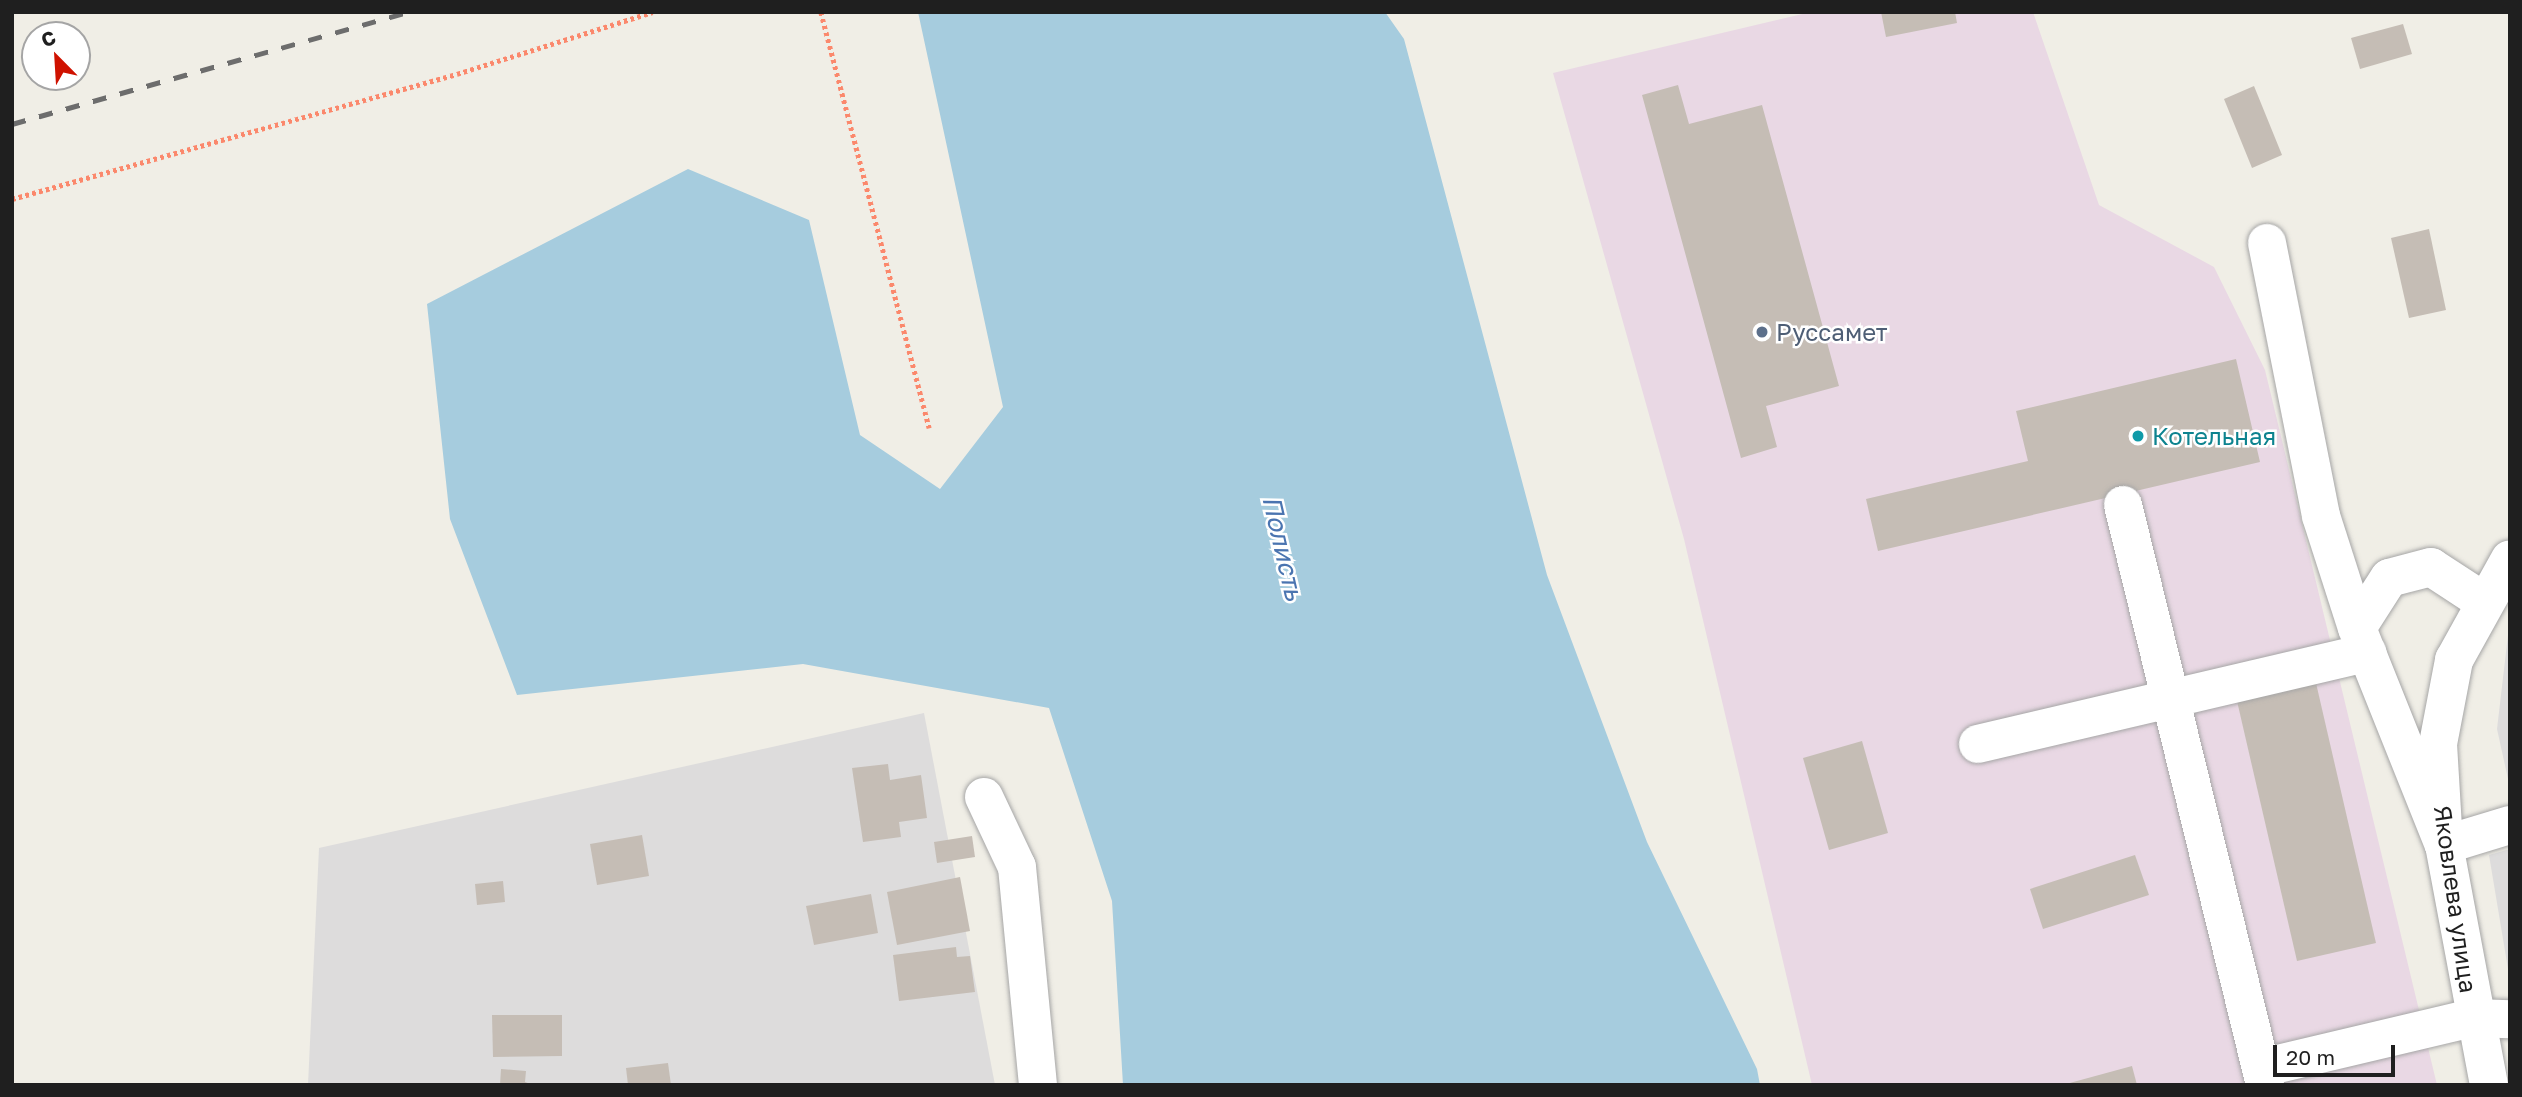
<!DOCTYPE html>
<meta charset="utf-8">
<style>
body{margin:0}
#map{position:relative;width:2522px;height:1097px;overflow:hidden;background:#f0eee6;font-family:"Golos Text",sans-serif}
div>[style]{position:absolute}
.residential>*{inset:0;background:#dddcdc}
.industrial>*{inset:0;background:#e9d8e4}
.water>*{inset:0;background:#a6ccde}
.building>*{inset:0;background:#c5bdb5}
.path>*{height:4.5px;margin-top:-2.25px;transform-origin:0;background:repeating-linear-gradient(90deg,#fb886c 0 3.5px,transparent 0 7px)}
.roads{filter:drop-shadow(0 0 2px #a6a6a6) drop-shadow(0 0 2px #a6a6a6)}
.minor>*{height:38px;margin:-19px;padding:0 19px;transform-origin:19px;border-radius:19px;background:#fff}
.rail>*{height:5px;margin-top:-2.5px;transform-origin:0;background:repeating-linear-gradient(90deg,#6d6d6d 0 14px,transparent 0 28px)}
.dots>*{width:19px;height:19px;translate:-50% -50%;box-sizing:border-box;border:4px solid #fff;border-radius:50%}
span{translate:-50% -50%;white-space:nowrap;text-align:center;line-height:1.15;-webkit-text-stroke:5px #fff;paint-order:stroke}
.service-label{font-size:24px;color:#4e5e75}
.left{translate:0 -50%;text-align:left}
.culture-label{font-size:24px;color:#0d838f}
.street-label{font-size:24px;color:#1f1f1f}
.water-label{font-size:26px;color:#4a74b0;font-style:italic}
.frame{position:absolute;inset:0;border:14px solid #1f1f1f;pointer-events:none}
.north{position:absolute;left:21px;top:21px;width:70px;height:70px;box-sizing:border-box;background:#fff;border:2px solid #a5a5a5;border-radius:50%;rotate:336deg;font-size:19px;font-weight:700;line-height:28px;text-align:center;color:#1f1f1f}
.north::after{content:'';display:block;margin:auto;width:24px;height:32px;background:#cf1200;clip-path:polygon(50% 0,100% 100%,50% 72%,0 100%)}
.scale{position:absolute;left:2273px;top:1045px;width:122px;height:32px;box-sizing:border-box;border:4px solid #1f1f1f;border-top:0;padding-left:9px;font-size:21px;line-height:24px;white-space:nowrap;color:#1f1f1f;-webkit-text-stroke:5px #fff;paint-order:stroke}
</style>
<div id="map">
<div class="residential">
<i style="clip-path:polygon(2510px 618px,2510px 788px,2497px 729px)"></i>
<i style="clip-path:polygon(924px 713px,995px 1085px,308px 1085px,319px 848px)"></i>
<i style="clip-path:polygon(2510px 849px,2510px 981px,2489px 855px)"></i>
</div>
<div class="industrial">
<i style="clip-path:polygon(1811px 12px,2033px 12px,2099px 205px,2214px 267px,2265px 370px,2437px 1085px,1812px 1085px,1684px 539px,1553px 73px)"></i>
</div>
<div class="water">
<i style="clip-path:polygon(918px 12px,1385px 12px,1404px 39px,1547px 575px,1647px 842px,1757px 1069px,1760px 1085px,1123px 1085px,1112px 901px,1049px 708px,803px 664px,517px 695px,450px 519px,427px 304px,688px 169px,809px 220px,860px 435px,940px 489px,1003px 407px)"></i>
</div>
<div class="building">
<i style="clip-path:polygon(1881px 12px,1955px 12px,1957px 23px,1886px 37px)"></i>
<i style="clip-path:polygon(2403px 24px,2412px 54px,2360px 69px,2351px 38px)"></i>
<i style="clip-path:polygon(1678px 85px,1689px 124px,1762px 105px,1839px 386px,1766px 406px,1777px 447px,1741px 458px,1642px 95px)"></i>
<i style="clip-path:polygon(2254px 86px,2282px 155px,2252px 168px,2224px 99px)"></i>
<i style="clip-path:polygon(2429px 229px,2446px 310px,2409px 318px,2391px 238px)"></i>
<i style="clip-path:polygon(2236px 359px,2260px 462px,1878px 551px,1866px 499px,2028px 461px,2016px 411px)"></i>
<i style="clip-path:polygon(2316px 683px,2376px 943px,2297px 961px,2237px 701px)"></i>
<i style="clip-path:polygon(1862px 741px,1888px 833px,1829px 850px,1803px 758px)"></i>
<i style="clip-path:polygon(888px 764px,890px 780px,921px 775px,927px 818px,899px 822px,901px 837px,863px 842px,852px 768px)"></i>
<i style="clip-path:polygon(642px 835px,649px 876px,597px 885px,590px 844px)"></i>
<i style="clip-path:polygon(972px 836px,975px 857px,937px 863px,934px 842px)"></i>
<i style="clip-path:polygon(2135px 855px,2149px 895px,2043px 929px,2030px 889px)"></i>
<i style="clip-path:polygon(960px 877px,970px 931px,897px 945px,887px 892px)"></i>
<i style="clip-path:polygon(503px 881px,505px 902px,477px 905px,475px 884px)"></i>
<i style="clip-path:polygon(871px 894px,878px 933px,814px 945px,806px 906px)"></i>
<i style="clip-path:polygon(956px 947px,957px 957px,970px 956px,975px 992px,899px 1001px,893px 955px)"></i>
<i style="clip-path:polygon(492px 1015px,562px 1015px,562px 1056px,493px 1057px)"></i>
<i style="clip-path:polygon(668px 1063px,671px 1085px,628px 1085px,626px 1068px)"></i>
<i style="clip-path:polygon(2132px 1066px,2137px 1085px,2067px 1085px,2066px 1084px)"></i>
<i style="clip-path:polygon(501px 1069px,526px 1071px,525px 1082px,533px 1085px,500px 1085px)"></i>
</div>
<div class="path">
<i style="left:821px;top:12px;width:430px;rotate:75.4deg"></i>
<i style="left:12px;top:199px;width:462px;rotate:-15.7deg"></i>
<i style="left:457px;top:74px;width:205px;rotate:-17.6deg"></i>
</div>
<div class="roads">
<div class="minor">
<i style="left:2267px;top:243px;width:278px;rotate:78.8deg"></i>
<i style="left:2321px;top:516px;width:118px;rotate:72.2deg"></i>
<i style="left:2123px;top:505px;width:597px;rotate:76.24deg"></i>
<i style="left:2483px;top:601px;width:62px;rotate:-146.8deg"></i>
<i style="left:2431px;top:567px;width:43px;rotate:165.3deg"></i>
<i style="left:2389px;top:578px;width:59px;rotate:122.6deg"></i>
<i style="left:2357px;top:628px;width:234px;rotate:68.2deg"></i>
<i style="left:2444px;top:845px;width:69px;rotate:-16.9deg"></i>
<i style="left:1978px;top:744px;width:400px;rotate:-13.2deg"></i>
<i style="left:984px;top:797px;width:77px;rotate:64.8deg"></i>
<i style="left:1017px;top:867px;width:219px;rotate:84.5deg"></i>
<i style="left:2261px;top:1068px;width:218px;rotate:-13.3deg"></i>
<i style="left:2473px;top:1018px;width:37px;rotate:2deg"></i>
<i style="left:2489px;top:1085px;width:244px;rotate:-100.6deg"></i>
<i style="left:2444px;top:845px;width:101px;rotate:-93.4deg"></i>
<i style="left:2438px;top:744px;width:86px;rotate:-79.2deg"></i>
<i style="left:2454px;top:660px;width:115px;rotate:-61deg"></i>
</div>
</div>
<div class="rail">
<i style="left:12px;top:124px;width:412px;rotate:-15.8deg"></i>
</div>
<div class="dots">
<i style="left:1762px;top:332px;background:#5c6f8a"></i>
<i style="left:2138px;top:436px;background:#0f9aa8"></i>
</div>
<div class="service-label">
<span class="left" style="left:1776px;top:332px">Руссамет</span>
</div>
<div class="culture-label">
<span class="left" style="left:2152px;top:436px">Котельная</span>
</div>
<div class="street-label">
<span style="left:2456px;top:899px;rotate:82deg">Яковлева улица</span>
</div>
<div class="water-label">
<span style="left:1283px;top:548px;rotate:77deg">Полисть</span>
</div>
<div class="frame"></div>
<div class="north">С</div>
<div class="scale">20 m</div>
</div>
